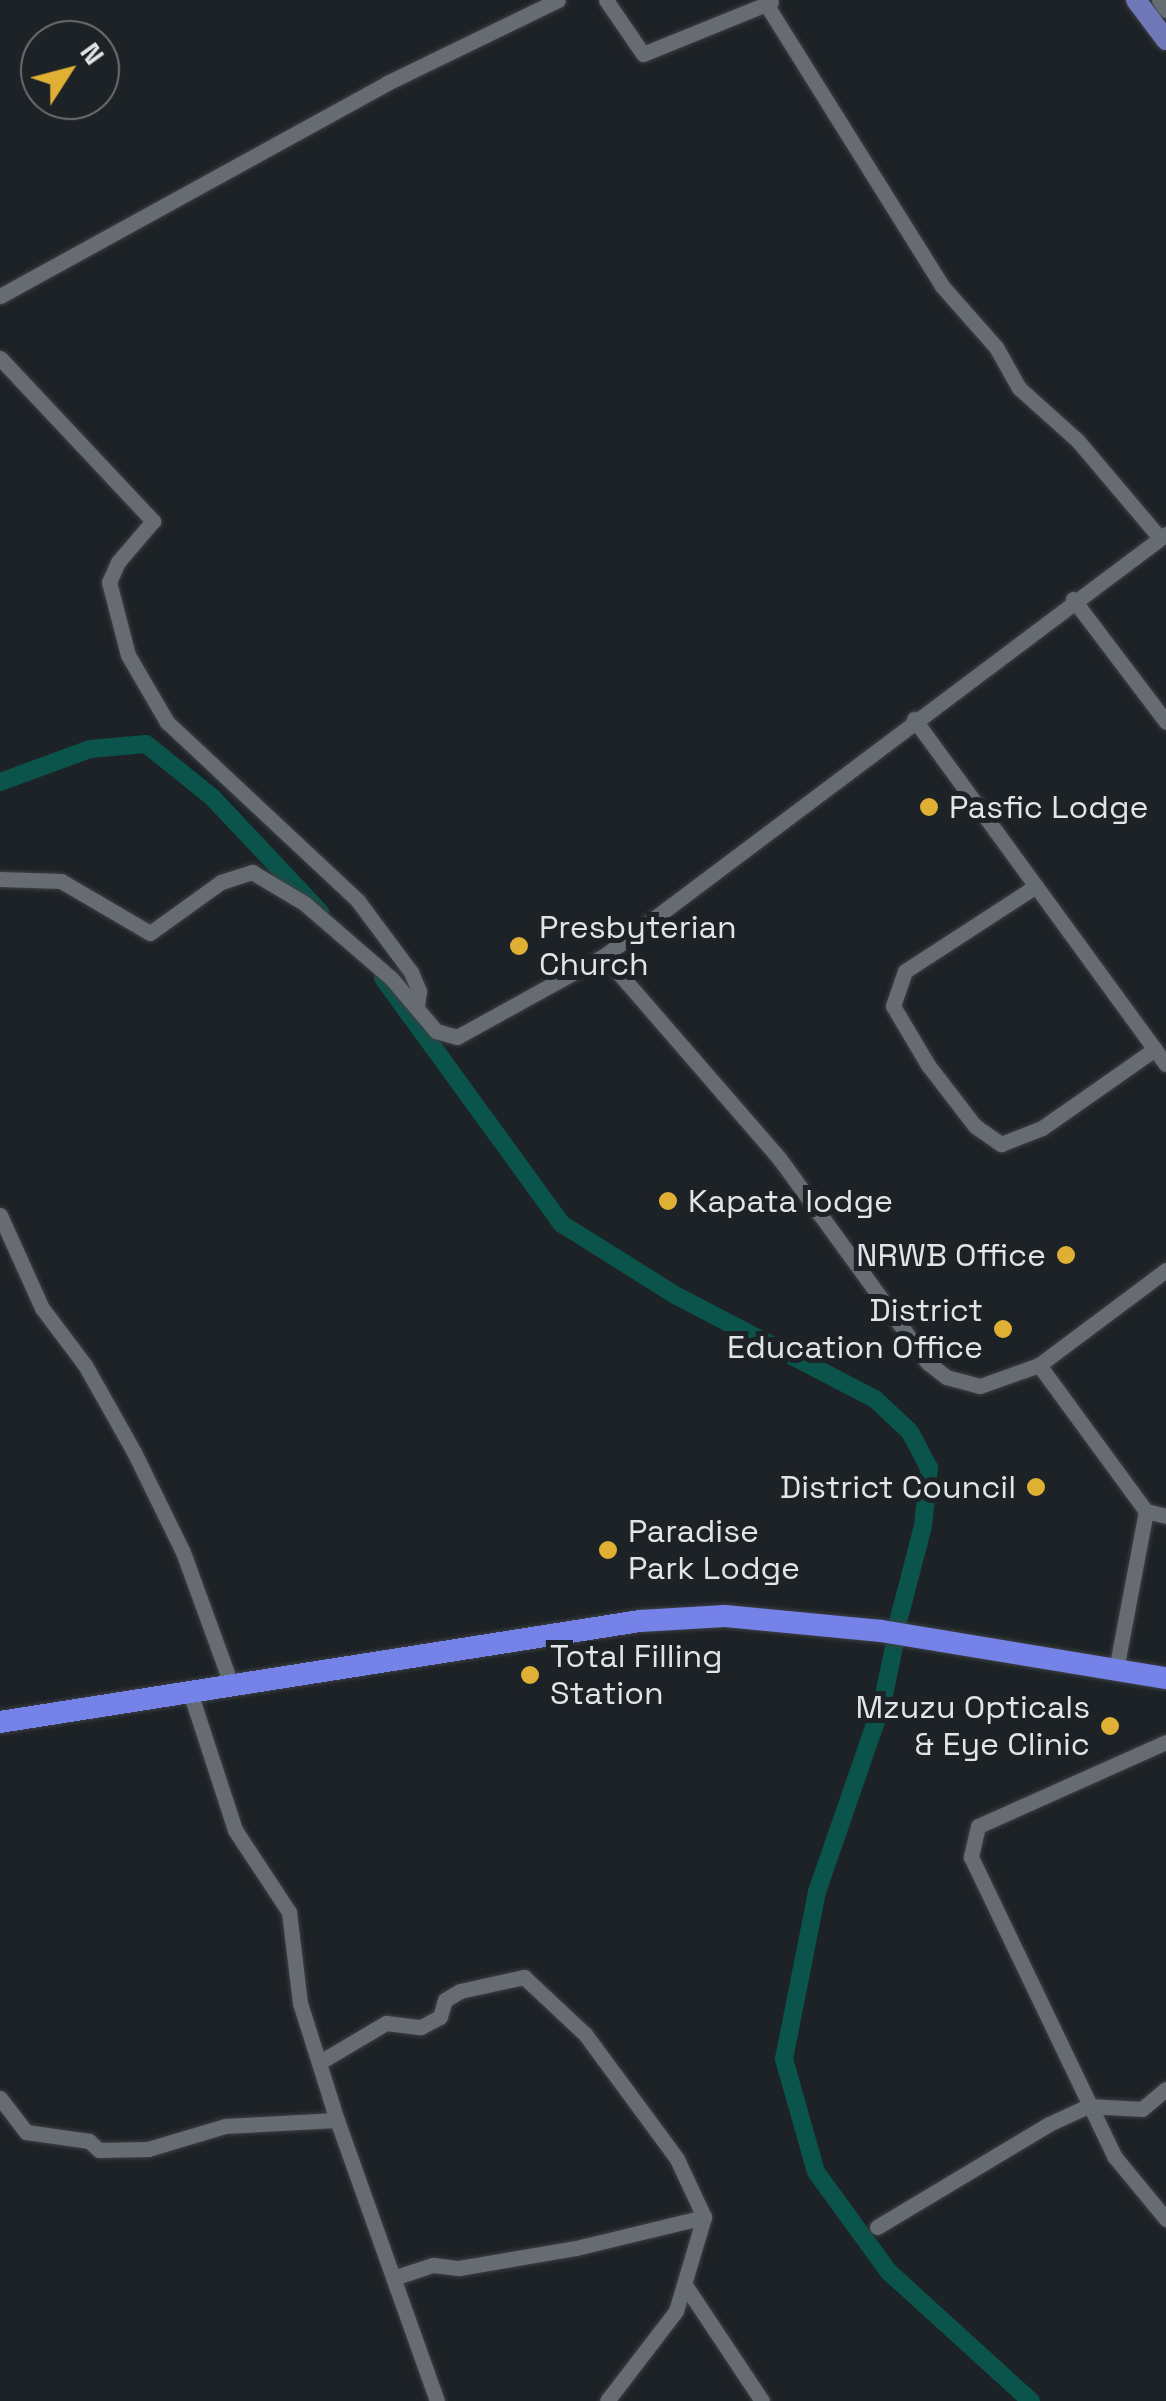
<!DOCTYPE html>
<style>
body{margin:0}
#map{position:relative;width:1166px;height:2401px;overflow:hidden;background:#1d2226;font-family:"Space Grotesk",sans-serif}
div>[style]{position:absolute}
.river>*{height:18px;margin:-9px;padding:0 9px;transform-origin:9px;border-radius:9px;background:#0a544b}
.roads{filter:drop-shadow(0 0 2px #3c3f43) drop-shadow(0 0 2px #3c3f43)}
.minor>*{height:15px;margin:-7.5px;padding:0 7.5px;transform-origin:7.5px;border-radius:7.5px;background:#666c71}
.major>*{height:20px;margin:-10px;padding:0 10px;transform-origin:10px;border-radius:10px;background:#6f79b8}
.highway>*{height:22px;margin:-11px;padding:0 11px;transform-origin:11px;border-radius:11px;background:#7582e7}
.dots>*{width:28px;height:28px;translate:-50% -50%;box-sizing:border-box;border:5px solid #1d2226;border-radius:50%}
span{translate:-50% -50%;white-space:nowrap;text-align:center;line-height:1.15;-webkit-text-stroke:10px #1d2226;paint-order:stroke}
.poi-label{font-size:32px;color:#e2e5e8}
.left{translate:0 -50%;text-align:left}
.right{translate:-100% -50%;text-align:right}
.north{position:absolute;left:20px;top:20px;width:100px;height:100px;box-sizing:border-box;background:#1d2226;border:2px solid #6c7074;border-radius:50%;rotate:54deg;font-size:28px;font-weight:700;line-height:40px;text-align:center;color:#e2e5e8}
.north::after{content:'';display:block;margin:auto;width:35px;height:45px;background:#dfb034;clip-path:polygon(50% 0,100% 100%,50% 72%,0 100%)}
</style>
<div id="map">
<div class="river">
<i style="left:0;top:782px;width:96px;rotate:-20.1deg"></i>
<i style="left:90px;top:749px;width:56px;rotate:-5.1deg"></i>
<i style="left:146px;top:744px;width:85px;rotate:38.8deg"></i>
<i style="left:212px;top:797px;width:158px;rotate:46.8deg"></i>
<i style="left:383px;top:978px;width:304px;rotate:54deg"></i>
<i style="left:562px;top:1224px;width:136px;rotate:32.1deg"></i>
<i style="left:677px;top:1296px;width:223px;rotate:27.5deg"></i>
<i style="left:875px;top:1399px;width:48px;rotate:43.3deg"></i>
<i style="left:910px;top:1432px;width:41px;rotate:62.2deg"></i>
<i style="left:929px;top:1468px;width:58px;rotate:95.9deg"></i>
<i style="left:923px;top:1526px;width:99px;rotate:104.6deg"></i>
<i style="left:895px;top:1642px;width:63px;rotate:101.8deg"></i>
<i style="left:882px;top:1704px;width:199px;rotate:109.1deg"></i>
<i style="left:817px;top:1892px;width:170px;rotate:101.2deg"></i>
<i style="left:784px;top:2059px;width:117px;rotate:74.2deg"></i>
<i style="left:816px;top:2172px;width:124px;rotate:53.9deg"></i>
<i style="left:889px;top:2272px;width:192px;rotate:42.3deg"></i>
</div>
<div class="roads">
<div class="minor">
<i style="left:606px;top:0;width:65px;rotate:55.6deg"></i>
<i style="left:643px;top:54px;width:138px;rotate:-22.1deg"></i>
<i style="left:1159px;top:0;width:12px;rotate:55deg"></i>
<i style="left:766px;top:4px;width:332px;rotate:58deg"></i>
<i style="left:942px;top:286px;width:81px;rotate:48.5deg"></i>
<i style="left:996px;top:347px;width:47px;rotate:60.7deg"></i>
<i style="left:1019px;top:388px;width:79px;rotate:41.9deg"></i>
<i style="left:1078px;top:441px;width:127px;rotate:49.8deg"></i>
<i style="left:0;top:296px;width:442px;rotate:-28.8deg"></i>
<i style="left:387px;top:83px;width:190px;rotate:-25.9deg"></i>
<i style="left:0;top:358px;width:224px;rotate:46.8deg"></i>
<i style="left:153px;top:521px;width:54px;rotate:130.5deg"></i>
<i style="left:118px;top:562px;width:22px;rotate:114deg"></i>
<i style="left:109px;top:582px;width:75px;rotate:75.4deg"></i>
<i style="left:128px;top:655px;width:78px;rotate:59.8deg"></i>
<i style="left:167px;top:722px;width:262px;rotate:43.1deg"></i>
<i style="left:358px;top:901px;width:89px;rotate:53.3deg"></i>
<i style="left:411px;top:972px;width:21px;rotate:67deg"></i>
<i style="left:419px;top:991px;width:15px;rotate:98deg"></i>
<i style="left:1073px;top:599px;width:154px;rotate:52.9deg"></i>
<i style="left:914px;top:719px;width:427px;rotate:53.9deg"></i>
<i style="left:0;top:879px;width:61px;rotate:1.9deg"></i>
<i style="left:61px;top:881px;width:103px;rotate:30.3deg"></i>
<i style="left:150px;top:933px;width:87px;rotate:-35.7deg"></i>
<i style="left:221px;top:882px;width:33px;rotate:-18deg"></i>
<i style="left:252px;top:872px;width:61px;rotate:30.8deg"></i>
<i style="left:304px;top:903px;width:115px;rotate:40.8deg"></i>
<i style="left:391px;top:978px;width:70px;rotate:49.7deg"></i>
<i style="left:436px;top:1031px;width:22px;rotate:16deg"></i>
<i style="left:457px;top:1037px;width:168px;rotate:-28.9deg"></i>
<i style="left:604px;top:956px;width:703px;rotate:-36.9deg"></i>
<i style="left:1036px;top:886px;width:156px;rotate:147deg"></i>
<i style="left:905px;top:971px;width:37px;rotate:109deg"></i>
<i style="left:893px;top:1006px;width:69px;rotate:59.3deg"></i>
<i style="left:928px;top:1065px;width:77px;rotate:52.4deg"></i>
<i style="left:975px;top:1126px;width:32px;rotate:35deg"></i>
<i style="left:1001px;top:1144px;width:44px;rotate:-21.3deg"></i>
<i style="left:1042px;top:1128px;width:138px;rotate:-35deg"></i>
<i style="left:604px;top:956px;width:267px;rotate:49.1deg"></i>
<i style="left:779px;top:1158px;width:252px;rotate:54deg"></i>
<i style="left:927px;top:1362px;width:24px;rotate:38deg"></i>
<i style="left:946px;top:1377px;width:35px;rotate:15deg"></i>
<i style="left:980px;top:1386px;width:63px;rotate:-19.6deg"></i>
<i style="left:1039px;top:1365px;width:181px;rotate:53.8deg"></i>
<i style="left:1146px;top:1511px;width:162px;rotate:100.7deg"></i>
<i style="left:0;top:1215px;width:102px;rotate:65.7deg"></i>
<i style="left:42px;top:1308px;width:71px;rotate:53deg"></i>
<i style="left:85px;top:1365px;width:100px;rotate:60.6deg"></i>
<i style="left:134px;top:1452px;width:111px;rotate:63.9deg"></i>
<i style="left:183px;top:1552px;width:140px;rotate:70deg"></i>
<i style="left:1039px;top:1365px;width:159px;rotate:-36.8deg"></i>
<i style="left:1146px;top:1511px;width:21px;rotate:14deg"></i>
<i style="left:190px;top:1692px;width:145px;rotate:71.9deg"></i>
<i style="left:235px;top:1830px;width:98px;rotate:56.6deg"></i>
<i style="left:289px;top:1912px;width:92px;rotate:83.1deg"></i>
<i style="left:300px;top:2003px;width:123px;rotate:72.5deg"></i>
<i style="left:1166px;top:1742px;width:206px;rotate:155.9deg"></i>
<i style="left:978px;top:1826px;width:32px;rotate:103deg"></i>
<i style="left:971px;top:1857px;width:331px;rotate:64.4deg"></i>
<i style="left:1114px;top:2156px;width:82px;rotate:50.5deg"></i>
<i style="left:320px;top:2062px;width:77px;rotate:-30.6deg"></i>
<i style="left:386px;top:2023px;width:35px;rotate:7deg"></i>
<i style="left:421px;top:2027px;width:21px;rotate:-28deg"></i>
<i style="left:440px;top:2017px;width:18px;rotate:-74deg"></i>
<i style="left:445px;top:2000px;width:17px;rotate:-31deg"></i>
<i style="left:460px;top:1991px;width:66px;rotate:-12.3deg"></i>
<i style="left:524px;top:1977px;width:83px;rotate:43.1deg"></i>
<i style="left:585px;top:2034px;width:155px;rotate:53.6deg"></i>
<i style="left:677px;top:2159px;width:64px;rotate:65deg"></i>
<i style="left:704px;top:2217px;width:98px;rotate:106.6deg"></i>
<i style="left:676px;top:2311px;width:113px;rotate:127.5deg"></i>
<i style="left:0;top:2098px;width:43px;rotate:52.6deg"></i>
<i style="left:26px;top:2132px;width:64px;rotate:8.1deg"></i>
<i style="left:89px;top:2141px;width:13px;rotate:42deg"></i>
<i style="left:99px;top:2150px;width:49px;rotate:-1.2deg"></i>
<i style="left:148px;top:2149px;width:80px;rotate:-16.6deg"></i>
<i style="left:225px;top:2126px;width:112px;rotate:-3.1deg"></i>
<i style="left:337px;top:2120px;width:298px;rotate:70.4deg"></i>
<i style="left:877px;top:2227px;width:200px;rotate:-30.9deg"></i>
<i style="left:1049px;top:2124px;width:43px;rotate:-24.8deg"></i>
<i style="left:1088px;top:2106px;width:54px;rotate:3.2deg"></i>
<i style="left:1142px;top:2109px;width:31px;rotate:-40deg"></i>
<i style="left:396px;top:2277px;width:39px;rotate:-18deg"></i>
<i style="left:433px;top:2265px;width:26px;rotate:7deg"></i>
<i style="left:459px;top:2268px;width:119px;rotate:-9.7deg"></i>
<i style="left:576px;top:2248px;width:132px;rotate:-13.6deg"></i>
<i style="left:685px;top:2285px;width:139px;rotate:56.4deg"></i>
</div>
<div class="major">
<i style="left:1136px;top:0;width:50px;rotate:53.1deg"></i>
</div>
<div class="highway">
<i style="left:0;top:1722px;width:648px;rotate:-8.97deg"></i>
<i style="left:640px;top:1621px;width:85px;rotate:-3.4deg"></i>
<i style="left:725px;top:1616px;width:157px;rotate:5.5deg"></i>
<i style="left:881px;top:1631px;width:289px;rotate:9.4deg"></i>
</div>
</div>
<div class="dots">
<i style="left:929px;top:807px;background:#dfb034"></i>
<i style="left:519px;top:946px;background:#dfb034"></i>
<i style="left:668px;top:1201px;background:#dfb034"></i>
<i style="left:1066px;top:1255px;background:#dfb034"></i>
<i style="left:1003px;top:1329px;background:#dfb034"></i>
<i style="left:1036px;top:1487px;background:#dfb034"></i>
<i style="left:608px;top:1550px;background:#dfb034"></i>
<i style="left:530px;top:1675px;background:#dfb034"></i>
<i style="left:1110px;top:1726px;background:#dfb034"></i>
</div>
<div class="poi-label">
<span class="left" style="left:949px;top:807px">Pasfic Lodge</span>
<span class="left" style="left:539px;top:946px">Presbyterian<br>Church</span>
<span class="left" style="left:688px;top:1201px">Kapata lodge</span>
<span class="right" style="left:1046px;top:1255px">NRWB Office</span>
<span class="right" style="left:983px;top:1329px">District<br>Education Office</span>
<span class="right" style="left:1016px;top:1487px">District Council</span>
<span class="left" style="left:628px;top:1550px">Paradise<br>Park Lodge</span>
<span class="left" style="left:550px;top:1675px">Total Filling<br>Station</span>
<span class="right" style="left:1090px;top:1726px">Mzuzu Opticals<br>&amp; Eye Clinic</span>
</div>
<div class="north">N</div>
</div>
